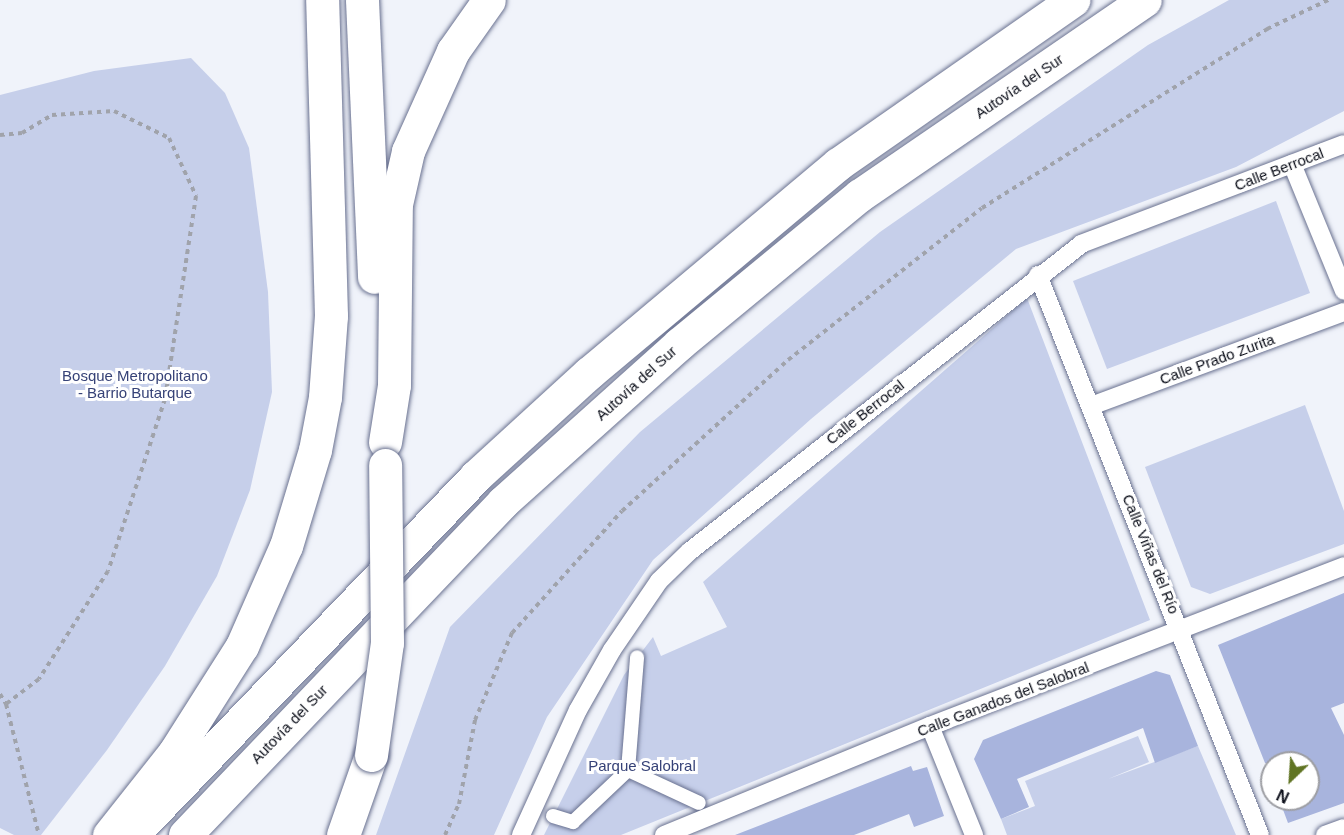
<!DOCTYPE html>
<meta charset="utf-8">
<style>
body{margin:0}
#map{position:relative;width:1344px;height:835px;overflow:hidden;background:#f0f3fa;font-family:Helvetica,sans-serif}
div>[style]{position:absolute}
.green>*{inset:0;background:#c6cfea}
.building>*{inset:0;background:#a8b4dd}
.path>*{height:4px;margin-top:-2px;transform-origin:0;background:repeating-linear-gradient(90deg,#a0a3ab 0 4.5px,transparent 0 9px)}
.roads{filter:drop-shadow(0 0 2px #697190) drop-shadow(0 0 2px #697190)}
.pedestrian>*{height:14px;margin:-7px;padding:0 7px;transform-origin:7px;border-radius:7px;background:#fff}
.minor>*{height:18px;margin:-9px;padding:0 9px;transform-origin:9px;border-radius:9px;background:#fff}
.motorway>*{height:33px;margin:-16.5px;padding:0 16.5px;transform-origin:16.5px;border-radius:16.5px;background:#fff}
.bridges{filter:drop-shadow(0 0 2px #697190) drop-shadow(0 0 2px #697190)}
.motorway-bridge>*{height:33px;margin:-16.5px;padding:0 16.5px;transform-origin:16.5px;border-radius:16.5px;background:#fff}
span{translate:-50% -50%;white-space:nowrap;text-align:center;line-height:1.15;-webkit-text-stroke:6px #fff;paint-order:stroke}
.street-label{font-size:15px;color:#0a0d18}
.park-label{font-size:15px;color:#364277}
.north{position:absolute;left:1260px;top:751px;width:60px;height:60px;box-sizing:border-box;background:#fff;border:2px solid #9d9ea3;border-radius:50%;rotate:205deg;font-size:16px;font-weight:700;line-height:24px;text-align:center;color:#0a0d18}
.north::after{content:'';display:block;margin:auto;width:21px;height:27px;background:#607423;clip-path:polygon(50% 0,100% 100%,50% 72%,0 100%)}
</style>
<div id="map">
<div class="green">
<i style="clip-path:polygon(1229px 0,1344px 0,1344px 111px,1236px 167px,1016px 249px,811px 419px,653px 560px,547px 717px,494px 835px,376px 835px,450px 627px,640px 432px,880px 232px,1148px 45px)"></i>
<i style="clip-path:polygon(191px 58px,225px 93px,249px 148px,268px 292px,272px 392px,250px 490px,217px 576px,165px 666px,107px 750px,41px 835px,14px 835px,0 828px,0 95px,94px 71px)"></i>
<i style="clip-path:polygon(1276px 201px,1310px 293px,1107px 369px,1073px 281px)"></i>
<i style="clip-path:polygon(1027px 298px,1150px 620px,621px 835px,544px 835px,624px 675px,653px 637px,661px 656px,727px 627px,703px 582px)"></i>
<i style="clip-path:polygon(1305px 405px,1344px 511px,1344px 544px,1210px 594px,1191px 587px,1145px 467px)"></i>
<i style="clip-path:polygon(1138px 736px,1149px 762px,1108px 779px,1198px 746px,1236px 835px,1007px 835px,1001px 819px,1035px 806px,1025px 781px)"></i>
</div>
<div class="building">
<i style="clip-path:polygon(1344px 593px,1344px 703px,1331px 708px,1344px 735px,1344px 803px,1288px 823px,1279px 799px,1308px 799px,1308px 763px,1265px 763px,1218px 645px)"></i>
<i style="clip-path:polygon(1156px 671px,1170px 675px,1198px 746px,1155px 763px,1143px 728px,1017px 779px,1029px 807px,1001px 819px,974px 759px,983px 740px)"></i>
<i style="clip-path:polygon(911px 766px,913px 771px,927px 767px,944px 816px,914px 827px,909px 814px,854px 835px,735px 835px)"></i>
</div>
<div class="path">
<i style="left:0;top:135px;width:22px;rotate:-5deg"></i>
<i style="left:22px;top:133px;width:35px;rotate:-31deg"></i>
<i style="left:52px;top:115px;width:62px;rotate:-3.7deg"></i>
<i style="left:114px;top:111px;width:61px;rotate:26.1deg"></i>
<i style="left:169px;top:138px;width:64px;rotate:65deg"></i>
<i style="left:196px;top:196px;width:205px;rotate:98.7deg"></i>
<i style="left:165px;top:399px;width:181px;rotate:108.3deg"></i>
<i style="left:108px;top:571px;width:128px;rotate:122.6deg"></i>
<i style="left:39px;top:679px;width:41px;rotate:142.9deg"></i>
<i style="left:6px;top:704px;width:135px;rotate:75.9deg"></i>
<i style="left:0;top:694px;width:12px;rotate:59deg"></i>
<i style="left:445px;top:835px;width:34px;rotate:-66deg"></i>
<i style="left:459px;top:804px;width:86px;rotate:-79.2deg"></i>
<i style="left:475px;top:720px;width:95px;rotate:-67deg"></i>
<i style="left:512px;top:633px;width:164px;rotate:-48deg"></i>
<i style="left:622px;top:511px;width:224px;rotate:-42.3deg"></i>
<i style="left:788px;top:360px;width:246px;rotate:-38.1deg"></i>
<i style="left:982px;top:208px;width:337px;rotate:-32.1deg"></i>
<i style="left:1267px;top:29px;width:68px;rotate:-25.4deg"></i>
</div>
<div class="roads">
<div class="pedestrian">
<i style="left:628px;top:770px;width:113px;rotate:-85.4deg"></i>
<i style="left:553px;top:816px;width:21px;rotate:17deg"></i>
<i style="left:573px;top:822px;width:76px;rotate:-43.4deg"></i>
<i style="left:628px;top:770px;width:78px;rotate:24.9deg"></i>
</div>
<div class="minor">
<i style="left:1292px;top:164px;width:137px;rotate:67.7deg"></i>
<i style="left:1038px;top:275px;width:602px;rotate:68.38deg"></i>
<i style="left:1091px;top:406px;width:270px;rotate:-20.4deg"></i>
<i style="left:930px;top:726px;width:118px;rotate:68deg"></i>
<i style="left:521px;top:835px;width:137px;rotate:-65.5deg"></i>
<i style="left:578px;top:710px;width:69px;rotate:-60.5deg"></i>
<i style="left:612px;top:650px;width:83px;rotate:-55.7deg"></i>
<i style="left:659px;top:581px;width:43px;rotate:-44.1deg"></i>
<i style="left:690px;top:551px;width:497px;rotate:-38.1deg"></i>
<i style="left:1081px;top:244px;width:281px;rotate:-20.8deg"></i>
<i style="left:664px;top:835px;width:287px;rotate:-22.3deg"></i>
<i style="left:930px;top:726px;width:444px;rotate:-21.1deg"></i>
<i style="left:1325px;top:835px;width:20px;rotate:-20deg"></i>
</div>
<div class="motorway">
<i style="left:362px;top:0;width:277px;rotate:87.5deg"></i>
<i style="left:385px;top:442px;width:58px;rotate:-81deg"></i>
<i style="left:394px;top:385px;width:181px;rotate:-89.4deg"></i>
<i style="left:396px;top:204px;width:54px;rotate:-77.2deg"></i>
<i style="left:408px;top:151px;width:110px;rotate:-65.8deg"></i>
<i style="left:453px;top:51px;width:62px;rotate:-54.8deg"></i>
<i style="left:109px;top:835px;width:105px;rotate:-51.6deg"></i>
<i style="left:174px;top:753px;width:127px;rotate:-57.6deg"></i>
<i style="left:242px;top:646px;width:109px;rotate:-66.3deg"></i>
<i style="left:286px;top:546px;width:100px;rotate:-73.2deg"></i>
<i style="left:315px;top:450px;width:54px;rotate:-79.3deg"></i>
<i style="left:325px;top:397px;width:81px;rotate:-85.8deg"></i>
<i style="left:331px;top:316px;width:316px;rotate:-91.6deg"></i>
<i style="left:132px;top:835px;width:496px;rotate:-46.2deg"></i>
<i style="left:475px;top:477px;width:154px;rotate:-42.4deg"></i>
<i style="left:589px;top:373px;width:325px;rotate:-40deg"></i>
<i style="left:838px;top:164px;width:287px;rotate:-34.9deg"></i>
<i style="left:185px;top:835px;width:460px;rotate:-46.3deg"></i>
<i style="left:503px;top:502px;width:237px;rotate:-41.9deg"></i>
<i style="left:679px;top:344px;width:234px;rotate:-39.5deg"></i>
<i style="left:860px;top:195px;width:345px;rotate:-34.4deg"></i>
<i style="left:343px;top:835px;width:85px;rotate:-70.7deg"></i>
</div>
</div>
<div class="bridges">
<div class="motorway-bridge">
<i style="left:371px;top:755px;width:113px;rotate:-81.9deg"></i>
<i style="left:387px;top:643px;width:178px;rotate:-90.6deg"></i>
</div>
</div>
<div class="street-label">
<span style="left:1019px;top:86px;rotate:-34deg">Autovía del Sur</span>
<span style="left:1279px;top:169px;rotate:-21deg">Calle Berrocal</span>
<span style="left:1217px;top:359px;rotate:-20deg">Calle Prado Zurita</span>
<span style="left:636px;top:383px;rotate:-42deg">Autovía del Sur</span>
<span style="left:865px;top:412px;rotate:-38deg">Calle Berrocal</span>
<span style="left:1151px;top:554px;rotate:68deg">Calle Viñas del Río</span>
<span style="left:1003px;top:699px;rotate:-21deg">Calle Ganados del Salobral</span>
<span style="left:289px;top:724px;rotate:-46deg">Autovía del Sur</span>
</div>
<div class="park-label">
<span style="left:135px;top:384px">Bosque Metropolitano<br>- Barrio Butarque</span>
<span style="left:642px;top:766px">Parque Salobral</span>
</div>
<div class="north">N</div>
</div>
